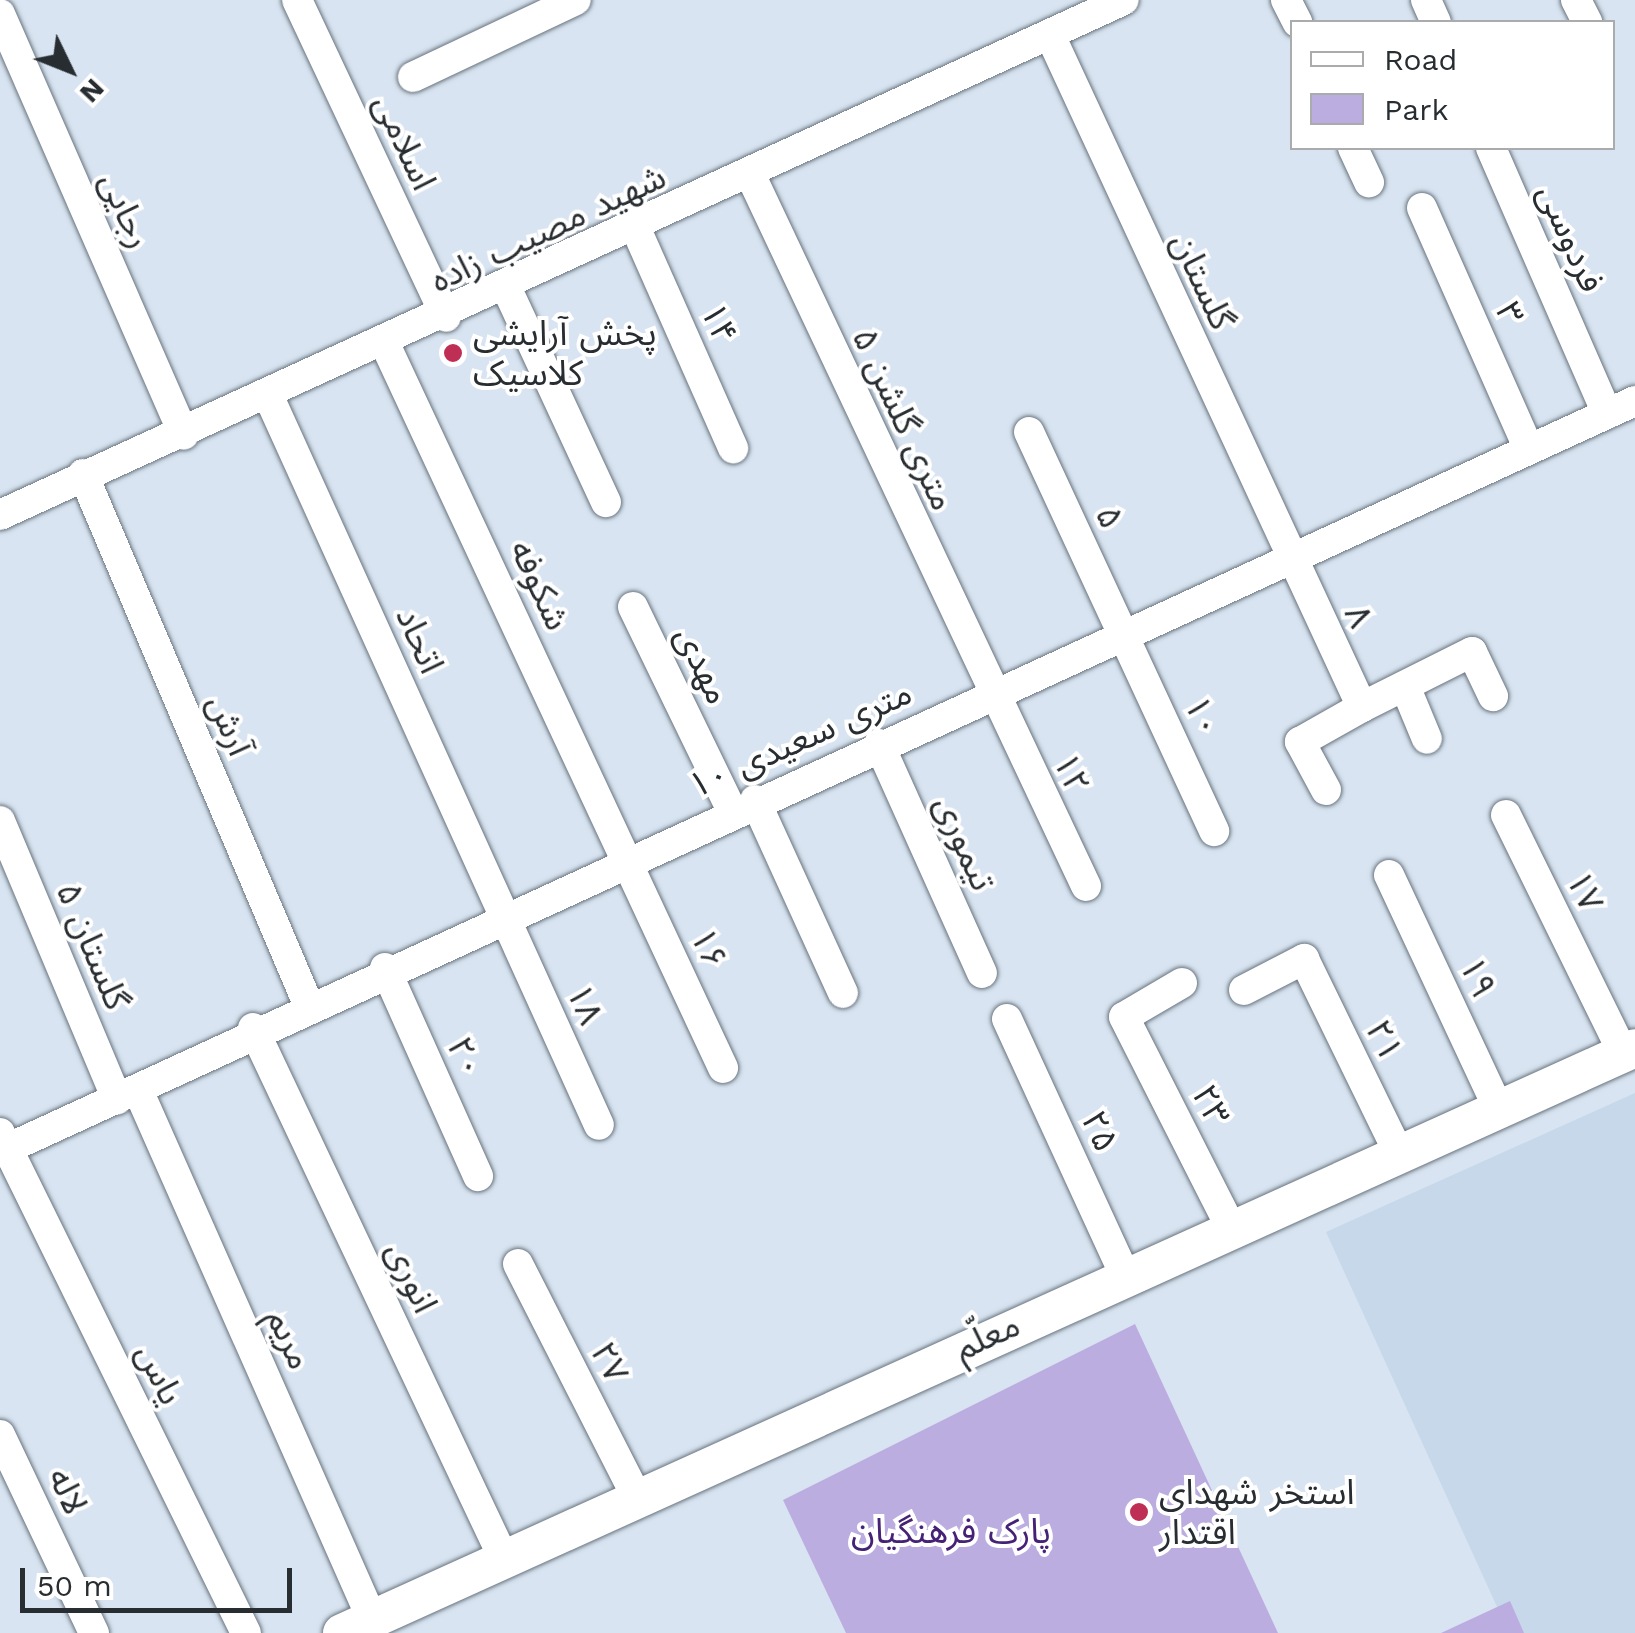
<!DOCTYPE html>
<meta charset="utf-8">
<style>
body{margin:0}
#map{position:relative;width:1635px;height:1633px;overflow:hidden;background:#d8e4f1;font-family:"Work Sans","Noto Sans Arabic",sans-serif}
div>[style]{position:absolute}
.built>*{inset:0;background:#c6d8ea}
.green>*{inset:0;background:#bcade1}
.roads{filter:drop-shadow(0 0 2px #68737e) drop-shadow(0 0 2px #68737e)}
.minor>*{height:30px;margin:-15px;padding:0 15px;transform-origin:15px;border-radius:15px;background:#fff}
.tertiary>*{height:38px;margin:-19px;padding:0 19px;transform-origin:19px;border-radius:19px;background:#fff}
.dots>*{width:28px;height:28px;translate:-50% -50%;box-sizing:border-box;border:5px solid #fff;border-radius:50%}
span{translate:-50% -50%;white-space:nowrap;text-align:center;line-height:1.15;-webkit-text-stroke:8px #fff;paint-order:stroke}
.street-label{font-size:35px;color:#282d31}
.poi-label{font-size:35px;color:#282d31}
.left{translate:0 -50%;text-align:left}
.park-label{font-size:35px;color:#452276}
.legend{position:absolute;left:1290px;top:20px;width:325px;height:130px;box-sizing:border-box;background:#fff;border:2px solid #a9abad;margin:0;padding:12px 18px;list-style:none;font-size:30px;color:#282d31}
.legend li{display:flex;align-items:center;gap:20px;height:50px}
.legend b{width:50px;border:2px solid #a9abad}
.north{position:absolute;left:20px;top:20px;width:100px;height:100px;-webkit-text-stroke:8px #fff;paint-order:stroke;rotate:133deg;font-size:28px;font-weight:700;line-height:40px;text-align:center;color:#282d31}
.north::after{content:'';display:block;margin:auto;width:35px;height:45px;background:#282d31;clip-path:polygon(50% 0,100% 100%,50% 72%,0 100%)}
.scale{position:absolute;left:20px;top:1568px;width:272px;height:45px;box-sizing:border-box;border:5px solid #282d31;border-top:0;padding-left:12px;font-size:30px;line-height:35px;white-space:nowrap;color:#282d31;-webkit-text-stroke:8px #fff;paint-order:stroke}
</style>
<div id="map">
<div class="built">
<i style="clip-path:polygon(1635px 1093px,1635px 1633px,1509px 1633px,1326px 1232px)"></i>
</div>
<div class="green">
<i style="clip-path:polygon(1135px 1324px,1278px 1633px,846px 1633px,783px 1500px)"></i>
<i style="clip-path:polygon(1510px 1601px,1524px 1633px,1441px 1633px)"></i>
</div>
<div class="roads">
<div class="minor">
<i style="left:297px;top:0;width:350px;rotate:64.8deg"></i>
<i style="left:1286px;top:0;width:25px;rotate:63deg"></i>
<i style="left:1426px;top:0;width:24px;rotate:66deg"></i>
<i style="left:1576px;top:0;width:25px;rotate:63deg"></i>
<i style="left:0;top:14px;width:459px;rotate:66.4deg"></i>
<i style="left:1050px;top:35px;width:741px;rotate:65.1deg"></i>
<i style="left:413px;top:77px;width:180px;rotate:-25.3deg"></i>
<i style="left:1353px;top:148px;width:38px;rotate:65deg"></i>
<i style="left:1491px;top:148px;width:290px;rotate:66.4deg"></i>
<i style="left:751px;top:176px;width:785px;rotate:64.74deg"></i>
<i style="left:1422px;top:208px;width:264px;rotate:66.1deg"></i>
<i style="left:636px;top:229px;width:240px;rotate:66.1deg"></i>
<i style="left:507px;top:289px;width:235px;rotate:65.1deg"></i>
<i style="left:385px;top:344px;width:799px;rotate:64.97deg"></i>
<i style="left:269px;top:397px;width:799px;rotate:65.62deg"></i>
<i style="left:1029px;top:432px;width:440px;rotate:65.1deg"></i>
<i style="left:83px;top:474px;width:576px;rotate:67deg"></i>
<i style="left:0;top:515px;width:1236px;rotate:-24.62deg"></i>
<i style="left:633px;top:607px;width:227px;rotate:64.1deg"></i>
<i style="left:1405px;top:686px;width:57px;rotate:67.5deg"></i>
<i style="left:879px;top:744px;width:251px;rotate:65.8deg"></i>
<i style="left:1326px;top:790px;width:55px;rotate:-118.4deg"></i>
<i style="left:1300px;top:742px;width:71px;rotate:-29.4deg"></i>
<i style="left:1362px;top:707px;width:123px;rotate:-26.6deg"></i>
<i style="left:1472px;top:652px;width:49px;rotate:64.5deg"></i>
<i style="left:755px;top:800px;width:212px;rotate:65.5deg"></i>
<i style="left:1506px;top:815px;width:265px;rotate:63.8deg"></i>
<i style="left:0;top:821px;width:302px;rotate:67.2deg"></i>
<i style="left:1389px;top:875px;width:259px;rotate:64.9deg"></i>
<i style="left:385px;top:968px;width:228px;rotate:65.9deg"></i>
<i style="left:1182px;top:983px;width:67px;rotate:149.6deg"></i>
<i style="left:1124px;top:1017px;width:237px;rotate:63.1deg"></i>
<i style="left:1244px;top:990px;width:68px;rotate:-27.3deg"></i>
<i style="left:1304px;top:959px;width:217px;rotate:64deg"></i>
<i style="left:1007px;top:1019px;width:282px;rotate:65.3deg"></i>
<i style="left:253px;top:1028px;width:585px;rotate:64.71deg"></i>
<i style="left:138px;top:1090px;width:578px;rotate:66.14deg"></i>
<i style="left:0;top:1133px;width:557px;rotate:63.8deg"></i>
<i style="left:0;top:1152px;width:1799px;rotate:-24.67deg"></i>
<i style="left:518px;top:1264px;width:258px;rotate:63deg"></i>
<i style="left:0;top:1435px;width:219px;rotate:64.6deg"></i>
</div>
<div class="tertiary">
<i style="left:342px;top:1633px;width:1419px;rotate:-24.34deg"></i>
</div>
</div>
<div class="dots">
<i style="left:453px;top:353px;background:#bf2f55"></i>
<i style="left:1139px;top:1512px;background:#bf2f55"></i>
</div>
<div class="street-label">
<span style="left:405px;top:142px;rotate:65deg">اسلامی</span>
<span style="left:126px;top:210px;rotate:66deg">رجایی</span>
<span style="left:548px;top:228px;rotate:-25deg">شهید مصیب زاده</span>
<span style="left:1571px;top:238px;rotate:66deg">فردوسی</span>
<span style="left:1203px;top:281px;rotate:65deg">گلستان</span>
<span style="left:1510px;top:313px;rotate:66deg">۳</span>
<span style="left:719px;top:323px;rotate:66deg">۱۴</span>
<span style="left:904px;top:419px;rotate:65deg">۵ متری گلشن</span>
<span style="left:1110px;top:517px;rotate:65deg">۵</span>
<span style="left:540px;top:585px;rotate:65deg">شکوفه</span>
<span style="left:1359px;top:616px;rotate:64deg">۸</span>
<span style="left:420px;top:640px;rotate:66deg">اتحاد</span>
<span style="left:703px;top:665px;rotate:64deg">مهدی</span>
<span style="left:1203px;top:716px;rotate:65deg">۱۰</span>
<span style="left:230px;top:725px;rotate:67deg">آرش</span>
<span style="left:800px;top:739px;rotate:-24deg">۱۰ متری سعیدی</span>
<span style="left:1072px;top:773px;rotate:64deg">۱۲</span>
<span style="left:965px;top:843px;rotate:66deg">تیموری</span>
<span style="left:1585px;top:891px;rotate:64deg">۱۷</span>
<span style="left:93px;top:946px;rotate:67deg">گلستان ۵</span>
<span style="left:709px;top:948px;rotate:65deg">۱۶</span>
<span style="left:1478px;top:977px;rotate:65deg">۱۹</span>
<span style="left:585px;top:1004px;rotate:66deg">۱۸</span>
<span style="left:1385px;top:1040px;rotate:64deg">۲۱</span>
<span style="left:466px;top:1057px;rotate:66deg">۲۰</span>
<span style="left:1211px;top:1105px;rotate:63deg">۲۳</span>
<span style="left:1100px;top:1131px;rotate:65deg">۲۵</span>
<span style="left:412px;top:1277px;rotate:65deg">انوری</span>
<span style="left:987px;top:1336px;rotate:-24deg">معلّم</span>
<span style="left:290px;top:1339px;rotate:66deg">مریم</span>
<span style="left:610px;top:1362px;rotate:63deg">۲۷</span>
<span style="left:160px;top:1374px;rotate:64deg">یاس</span>
<span style="left:68px;top:1491px;rotate:65deg">لاله</span>
</div>
<div class="poi-label">
<span class="left" style="left:473px;top:353px">پخش آرایشی<br>کلاسیک</span>
<span class="left" style="left:1159px;top:1512px">استخر شهدای<br>اقتدار</span>
</div>
<div class="park-label">
<span style="left:951px;top:1531px">پارک فرهنگیان</span>
</div>
<ul class="legend">
<li><b style="height:12px;background:#fff"></b>Road</li>
<li><b style="height:28px;background:#bcade1"></b>Park</li>
</ul>
<div class="north">N</div>
<div class="scale">50 m</div>
</div>
